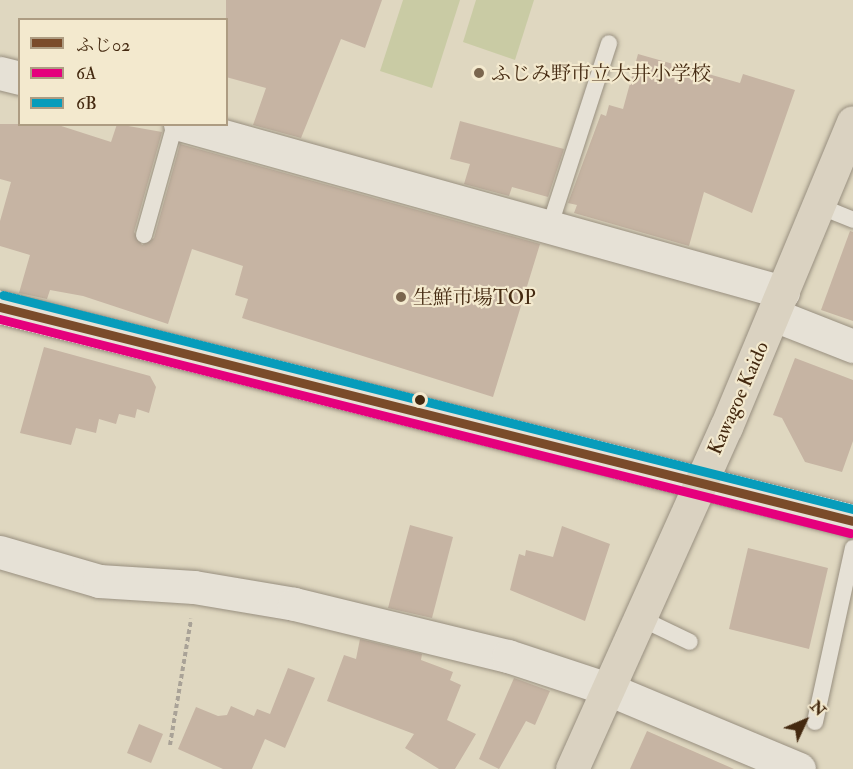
<!DOCTYPE html>
<meta charset="utf-8">
<style>
body{margin:0}
#map{position:relative;width:853px;height:769px;overflow:hidden;background:#dfd7c0;font-family:"IM FELL Double Pica","Noto Serif JP",serif}
div>[style]{position:absolute}
.green>*{inset:0;background:#c9cba4}
.building>*{inset:0;background:#c6b4a3}
.path>*{height:4px;margin-top:-2px;transform-origin:0;background:repeating-linear-gradient(90deg,#a9a297 0 4.5px,transparent 0 7.5px)}
.roads{filter:drop-shadow(0 0 2px #988f7f) drop-shadow(0 0 2px #988f7f)}
.lane>*{height:16px;margin:-8px;padding:0 8px;transform-origin:8px;border-radius:8px;background:#e6e1d6}
.street>*{height:33px;margin:-16.5px;padding:0 16.5px;transform-origin:16.5px;border-radius:16.5px;background:#e6e1d6}
.secondary>*{height:33px;margin:-16.5px;padding:0 16.5px;transform-origin:16.5px;border-radius:16.5px;background:#e6e1d6}
.highway>*{height:33px;margin:-16.5px;padding:0 16.5px;transform-origin:16.5px;border-radius:16.5px;background:#dad2c1}
.bus-1>*{height:9px;margin:-4.5px;padding:0 4.5px;transform-origin:4.5px;border-radius:4.5px;background:#7a4b2a}
.bus-2>*{height:9px;margin:-4.5px;padding:0 4.5px;transform-origin:4.5px;border-radius:4.5px;background:#e5007d}
.bus-3>*{height:9px;margin:-4.5px;padding:0 4.5px;transform-origin:4.5px;border-radius:4.5px;background:#079cbb}
.dots>*{width:16px;height:16px;translate:-50% -50%;box-sizing:border-box;border:3px solid #f3e9ce;border-radius:50%}
span{translate:-50% -50%;white-space:nowrap;text-align:center;line-height:1.15;-webkit-text-stroke:4.5px #f3e9ce;paint-order:stroke}
.poi-label{font-size:20px;color:#442910}
.left{translate:0 -50%;text-align:left}
.street-label{font-size:20px;color:#442910}
.legend{position:absolute;left:18px;top:18px;width:210px;height:108px;box-sizing:border-box;background:#f3e9ce;border:2px solid #ad9c82;margin:0;padding:8px 10px;list-style:none;font-size:18px;color:#442910}
.legend li{display:flex;align-items:center;gap:12px;height:30px}
.legend b{width:30px;border:2px solid #ad9c82}
.north{position:absolute;left:775px;top:691px;width:60px;height:60px;-webkit-text-stroke:4px #f3e9ce;paint-order:stroke;rotate:46deg;font-size:16px;font-weight:700;line-height:24px;text-align:center;color:#442910}
.north::after{content:'';display:block;margin:auto;width:21px;height:27px;background:#442910;clip-path:polygon(50% 0,100% 100%,50% 72%,0 100%)}
</style>
<div id="map">
<div class="green">
<i style="clip-path:polygon(403px 0,460px 0,432px 88px,380px 71px)"></i>
<i style="clip-path:polygon(476px 0,534px 0,515px 60px,463px 42px)"></i>
</div>
<div class="building">
<i style="clip-path:polygon(226px 0,382px 0,365px 48px,341px 39px,301px 138px,253px 125px,266px 88px,226px 77px)"></i>
<i style="clip-path:polygon(638px 54px,740px 83px,743px 74px,795px 90px,752px 213px,704px 192px,689px 246px,574px 213px,577px 205px,568px 203px,601px 114px,606px 116px,609px 105px,623px 109px)"></i>
<i style="clip-path:polygon(460px 121px,564px 149px,548px 197px,512px 187px,509px 196px,464px 184px,470px 164px,450px 159px)"></i>
<i style="clip-path:polygon(0 124px,55px 124px,111px 142px,117px 124px,162px 132px,134px 232px,142px 245px,154px 238px,180px 144px,540px 244px,493px 397px,242px 318px,248px 299px,235px 295px,243px 266px,192px 249px,168px 324px,83px 296px,50px 290px,47px 299px,19px 293px,30px 255px,0 246px,0 221px,11px 182px,0 179px)"></i>
<i style="clip-path:polygon(850px 231px,853px 232px,853px 321px,821px 310px)"></i>
<i style="clip-path:polygon(44px 347px,150px 376px,156px 387px,149px 413px,137px 409px,135px 418px,119px 414px,116px 424px,99px 419px,96px 433px,76px 428px,71px 445px,20px 433px)"></i>
<i style="clip-path:polygon(795px 358px,853px 380px,853px 441px,842px 472px,805px 462px,782px 418px,773px 415px)"></i>
<i style="clip-path:polygon(410px 525px,453px 537px,432px 618px,388px 608px)"></i>
<i style="clip-path:polygon(562px 526px,610px 544px,585px 621px,510px 590px,519px 554px,525px 556px,526px 550px,553px 557px)"></i>
<i style="clip-path:polygon(748px 548px,828px 568px,809px 649px,729px 629px)"></i>
<i style="clip-path:polygon(360px 639px,422px 654px,421px 660px,453px 672px,450px 680px,461px 685px,447px 720px,476px 734px,455px 769px,439px 769px,405px 748px,414px 734px,327px 701px,344px 655px,356px 659px)"></i>
<i style="clip-path:polygon(288px 668px,315px 678px,285px 748px,265px 739px,252px 769px,223px 769px,178px 749px,196px 707px,218px 716px,227px 715px,231px 706px,254px 716px,257px 709px,270px 714px)"></i>
<i style="clip-path:polygon(514px 678px,550px 691px,535px 725px,526px 721px,499px 769px,479px 759px)"></i>
<i style="clip-path:polygon(139px 724px,163px 734px,151px 763px,127px 753px)"></i>
<i style="clip-path:polygon(647px 731px,734px 769px,630px 769px)"></i>
</div>
<div class="path">
<i style="left:170px;top:745px;width:128px;rotate:-80.5deg"></i>
</div>
<div class="roads">
<div class="lane">
<i style="left:819px;top:206px;width:37px;rotate:22deg"></i>
<i style="left:550px;top:225px;width:191px;rotate:-72deg"></i>
<i style="left:144px;top:235px;width:115px;rotate:-74.4deg"></i>
<i style="left:640px;top:618px;width:55px;rotate:25.6deg"></i>
<i style="left:815px;top:722px;width:178px;rotate:-77.7deg"></i>
</div>
<div class="street">
<i style="left:0;top:73px;width:21px;rotate:14deg"></i>
<i style="left:180px;top:124px;width:626px;rotate:15.57deg"></i>
<i style="left:774px;top:315px;width:85px;rotate:21.4deg"></i>
<i style="left:0;top:552px;width:103px;rotate:16.3deg"></i>
<i style="left:99px;top:581px;width:95px;rotate:3.6deg"></i>
<i style="left:194px;top:587px;width:101px;rotate:9.6deg"></i>
<i style="left:294px;top:604px;width:220px;rotate:13.7deg"></i>
<i style="left:508px;top:656px;width:105px;rotate:18.3deg"></i>
<i style="left:608px;top:689px;width:207px;rotate:22.7deg"></i>
</div>
<div class="secondary">
<i style="left:0;top:307px;width:879px;rotate:14.08deg"></i>
</div>
<div class="highway">
<i style="left:572px;top:769px;width:375px;rotate:-65.8deg"></i>
<i style="left:726px;top:427px;width:330px;rotate:-67.4deg"></i>
</div>
</div>
<div class="bus-1">
<i style="left:0;top:307px;width:879px;rotate:14.08deg"></i>
</div>
<div class="bus-2">
<i style="left:0;top:319px;width:877px;rotate:14.13deg"></i>
</div>
<div class="bus-3">
<i style="left:3px;top:295px;width:877px;rotate:14.13deg"></i>
</div>
<div class="dots">
<i style="left:479px;top:73px;background:#7a664e"></i>
<i style="left:401px;top:297px;background:#7a664e"></i>
<i style="left:420px;top:400px;background:#442910"></i>
</div>
<div class="poi-label">
<span class="left" style="left:491px;top:73px">ふじみ野市立大井小学校</span>
<span class="left" style="left:413px;top:297px">生鮮市場TOP</span>
</div>
<div class="street-label">
<span style="left:738px;top:398px;rotate:-66deg">Kawagoe Kaido</span>
</div>
<ul class="legend">
<li><b style="height:8px;background:#7a4b2a"></b>ふじ02</li>
<li><b style="height:8px;background:#e5007d"></b>6A</li>
<li><b style="height:8px;background:#079cbb"></b>6B</li>
</ul>
<div class="north">N</div>
</div>
